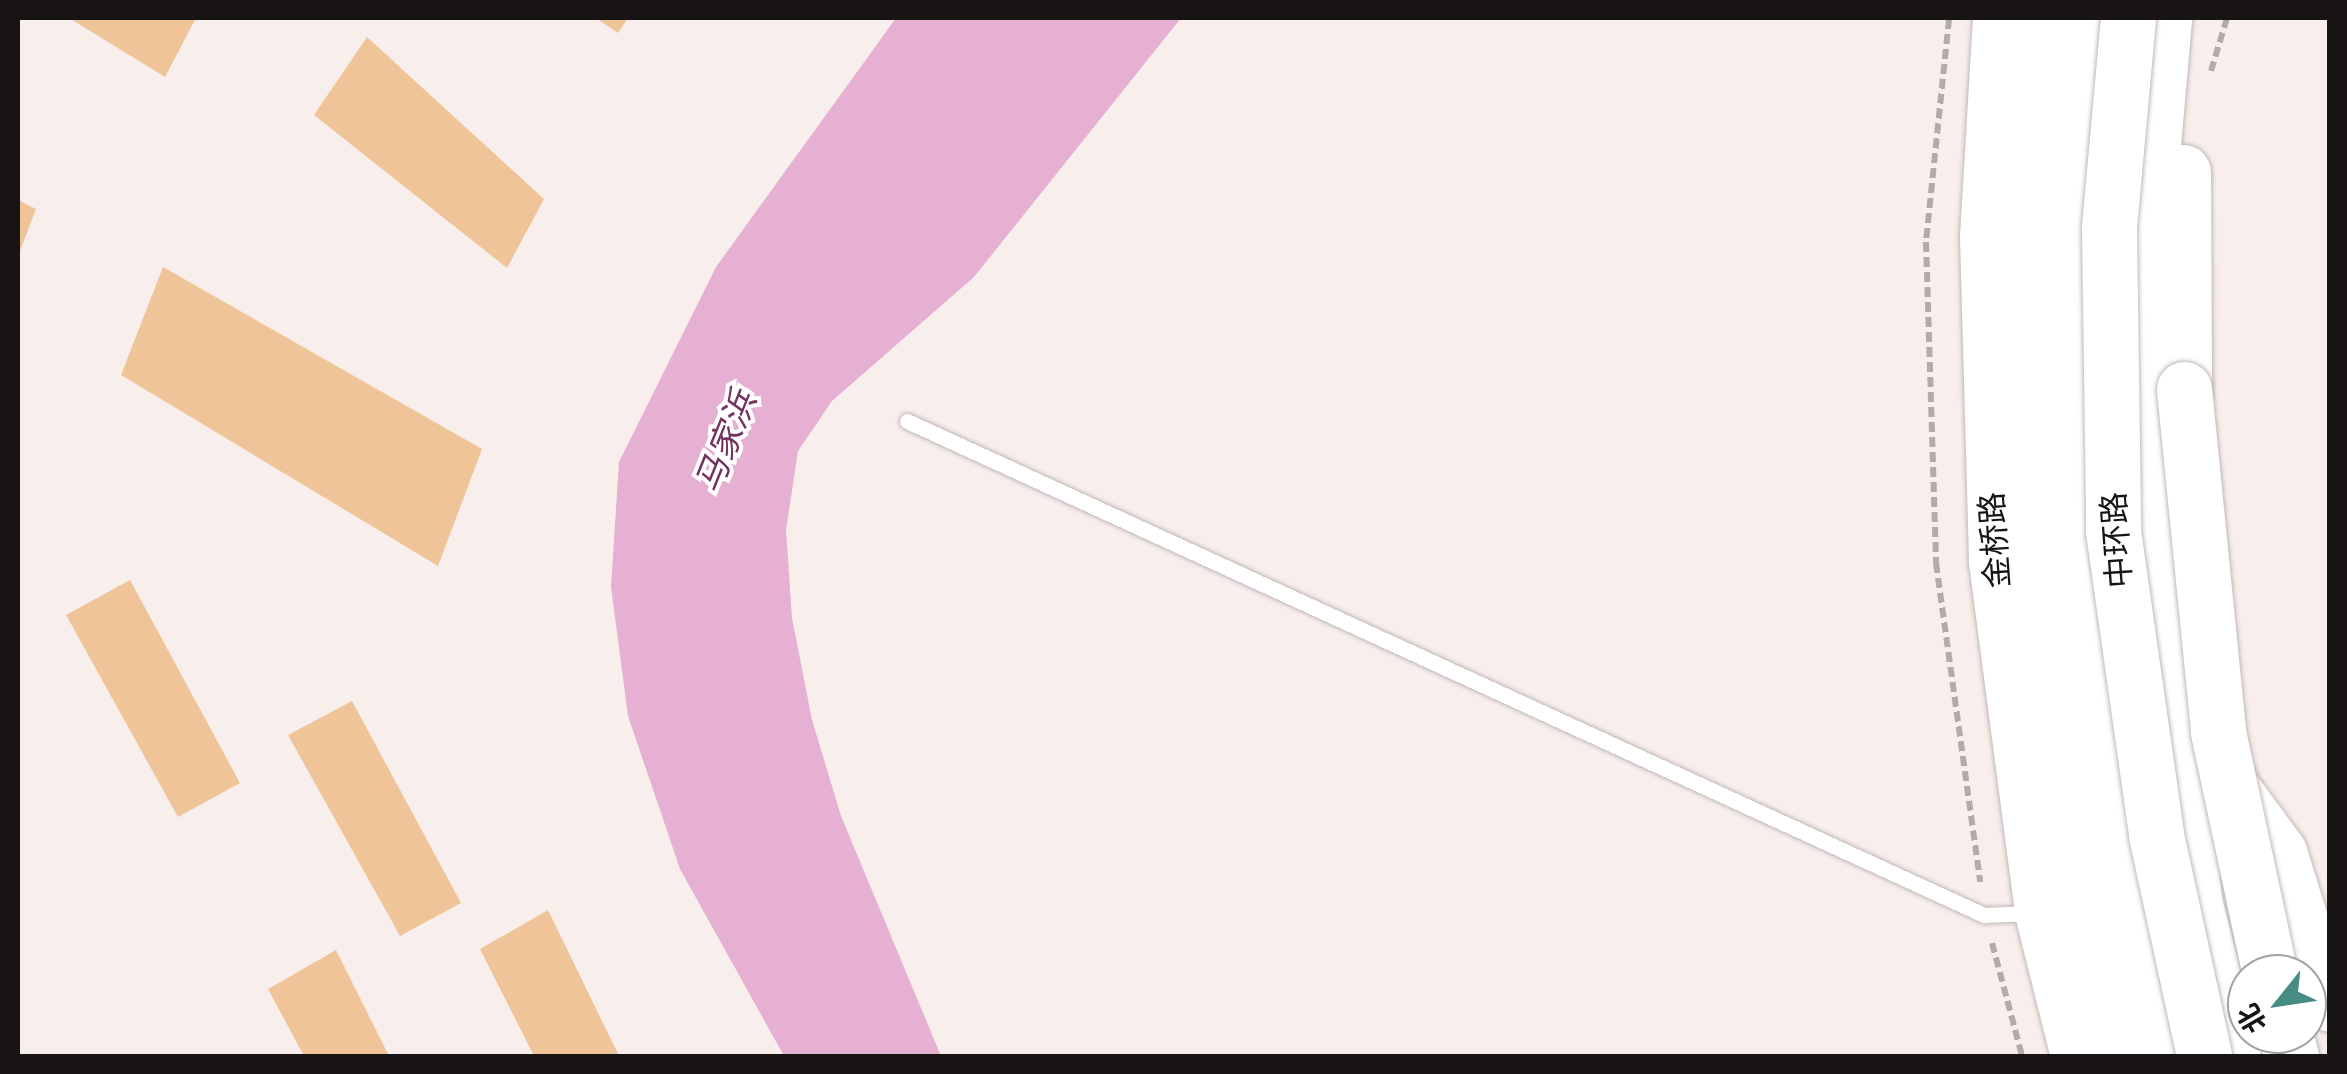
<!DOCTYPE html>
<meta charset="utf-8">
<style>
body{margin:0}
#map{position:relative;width:2347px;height:1074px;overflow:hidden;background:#f8efec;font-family:Poppins,"Noto Sans SC",sans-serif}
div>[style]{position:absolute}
.water>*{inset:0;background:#e5b0d2}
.building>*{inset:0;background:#efc498}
.path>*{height:6px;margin-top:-3px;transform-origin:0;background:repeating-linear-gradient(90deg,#b2aba9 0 10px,transparent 0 15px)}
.roads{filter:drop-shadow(0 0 2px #c2b9b7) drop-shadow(0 0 2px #c2b9b7)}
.lane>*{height:15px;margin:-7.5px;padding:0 7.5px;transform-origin:7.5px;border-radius:7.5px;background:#fff}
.primary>*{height:50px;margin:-25px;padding:0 25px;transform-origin:25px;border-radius:25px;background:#fff}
.highway>*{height:55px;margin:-27.5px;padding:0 27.5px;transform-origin:27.5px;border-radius:27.5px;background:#fff}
.bridges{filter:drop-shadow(0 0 2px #c2b9b7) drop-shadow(0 0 2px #c2b9b7)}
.highway-bridge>*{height:55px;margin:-27.5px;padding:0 27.5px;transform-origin:27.5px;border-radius:27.5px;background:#fff}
span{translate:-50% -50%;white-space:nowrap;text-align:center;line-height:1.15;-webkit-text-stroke:8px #fff;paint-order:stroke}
.street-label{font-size:32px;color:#171413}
.water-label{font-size:35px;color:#73335f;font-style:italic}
.frame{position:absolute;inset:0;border:20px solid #171413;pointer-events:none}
.north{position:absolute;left:2227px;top:954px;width:100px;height:100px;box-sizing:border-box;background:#fff;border:2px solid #a2a1a1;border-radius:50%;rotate:240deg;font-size:28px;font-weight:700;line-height:40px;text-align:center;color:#171413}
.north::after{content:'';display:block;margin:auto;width:35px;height:45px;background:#478c82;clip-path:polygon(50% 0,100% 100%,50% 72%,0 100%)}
</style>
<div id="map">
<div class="water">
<i style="clip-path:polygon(896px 18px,1181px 18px,974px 277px,832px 401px,798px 451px,786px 530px,792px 618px,812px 720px,841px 816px,941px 1056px,784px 1056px,680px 869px,628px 716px,611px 587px,619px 462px,716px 267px)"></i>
</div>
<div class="building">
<i style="clip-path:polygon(69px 18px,196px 18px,165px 77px)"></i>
<i style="clip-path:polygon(596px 18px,628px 18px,618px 33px)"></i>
<i style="clip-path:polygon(367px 37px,544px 199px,507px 268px,314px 115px)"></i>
<i style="clip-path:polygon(18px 200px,36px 209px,18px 256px)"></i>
<i style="clip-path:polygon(163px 267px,482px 449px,438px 566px,121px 375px)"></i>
<i style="clip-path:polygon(130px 580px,240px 783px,178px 817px,66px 615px)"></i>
<i style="clip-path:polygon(352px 701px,461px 903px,400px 936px,288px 735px)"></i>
<i style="clip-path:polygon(548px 910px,619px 1056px,534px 1056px,480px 949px)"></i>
<i style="clip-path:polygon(336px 950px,389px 1056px,304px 1056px,268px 989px)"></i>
</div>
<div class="path">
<i style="left:1949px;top:19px;width:224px;rotate:95.9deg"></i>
<i style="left:1926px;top:242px;width:321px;rotate:88.2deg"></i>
<i style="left:1936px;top:563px;width:322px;rotate:82.1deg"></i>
<i style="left:2211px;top:71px;width:55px;rotate:-73.2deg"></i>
<i style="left:1992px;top:943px;width:117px;rotate:75.1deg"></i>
</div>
<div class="roads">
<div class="lane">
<i style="left:907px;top:421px;width:1185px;rotate:24.64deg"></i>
<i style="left:1984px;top:915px;width:47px;rotate:-2.4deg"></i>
</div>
<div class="primary">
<i style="left:1998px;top:18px;width:219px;rotate:93.4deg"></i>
<i style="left:1985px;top:237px;width:325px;rotate:88.4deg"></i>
<i style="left:1994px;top:562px;width:354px;rotate:82.5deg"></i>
<i style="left:2040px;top:913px;width:147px;rotate:75.9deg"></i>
<i style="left:2076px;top:18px;width:214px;rotate:94deg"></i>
<i style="left:2061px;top:231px;width:300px;rotate:88.7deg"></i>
<i style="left:2068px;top:531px;width:204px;rotate:82.7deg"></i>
<i style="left:2153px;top:332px;width:188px;rotate:88.5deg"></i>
<i style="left:2158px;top:520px;width:386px;rotate:84.1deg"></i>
<i style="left:2198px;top:904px;width:157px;rotate:76deg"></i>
<i style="left:2224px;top:773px;width:98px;rotate:53.7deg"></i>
<i style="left:2282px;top:852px;width:162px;rotate:72.8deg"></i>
<i style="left:2154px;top:831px;width:115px;rotate:-121.5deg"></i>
<i style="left:2094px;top:733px;width:330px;rotate:78.5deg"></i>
</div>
<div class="highway">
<i style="left:2038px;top:18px;width:215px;rotate:95.1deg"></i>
<i style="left:2019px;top:232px;width:313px;rotate:88.7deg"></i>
<i style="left:2026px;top:545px;width:306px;rotate:82.3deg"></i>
<i style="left:2067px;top:848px;width:213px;rotate:78.1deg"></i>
<i style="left:2183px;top:172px;width:217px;rotate:89.7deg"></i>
<i style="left:2132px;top:385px;width:368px;rotate:-85deg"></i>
<i style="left:2285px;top:1034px;width:23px;rotate:75deg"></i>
</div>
</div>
<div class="bridges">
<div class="highway-bridge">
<i style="left:2128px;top:18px;width:211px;rotate:95.2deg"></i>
<i style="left:2109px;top:228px;width:303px;rotate:89.2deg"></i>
<i style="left:2113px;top:531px;width:307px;rotate:81.9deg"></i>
<i style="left:2156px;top:835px;width:226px;rotate:77.7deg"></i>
<i style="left:2184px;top:389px;width:345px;rotate:84.3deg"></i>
<i style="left:2218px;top:732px;width:248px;rotate:77.9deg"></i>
</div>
</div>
<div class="street-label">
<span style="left:1995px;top:540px;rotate:-94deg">金桥路</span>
<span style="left:2117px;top:540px;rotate:-94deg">中环路</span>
</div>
<div class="water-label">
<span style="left:726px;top:442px;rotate:-68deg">马家浜</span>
</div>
<div class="frame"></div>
<div class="north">北</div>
</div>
